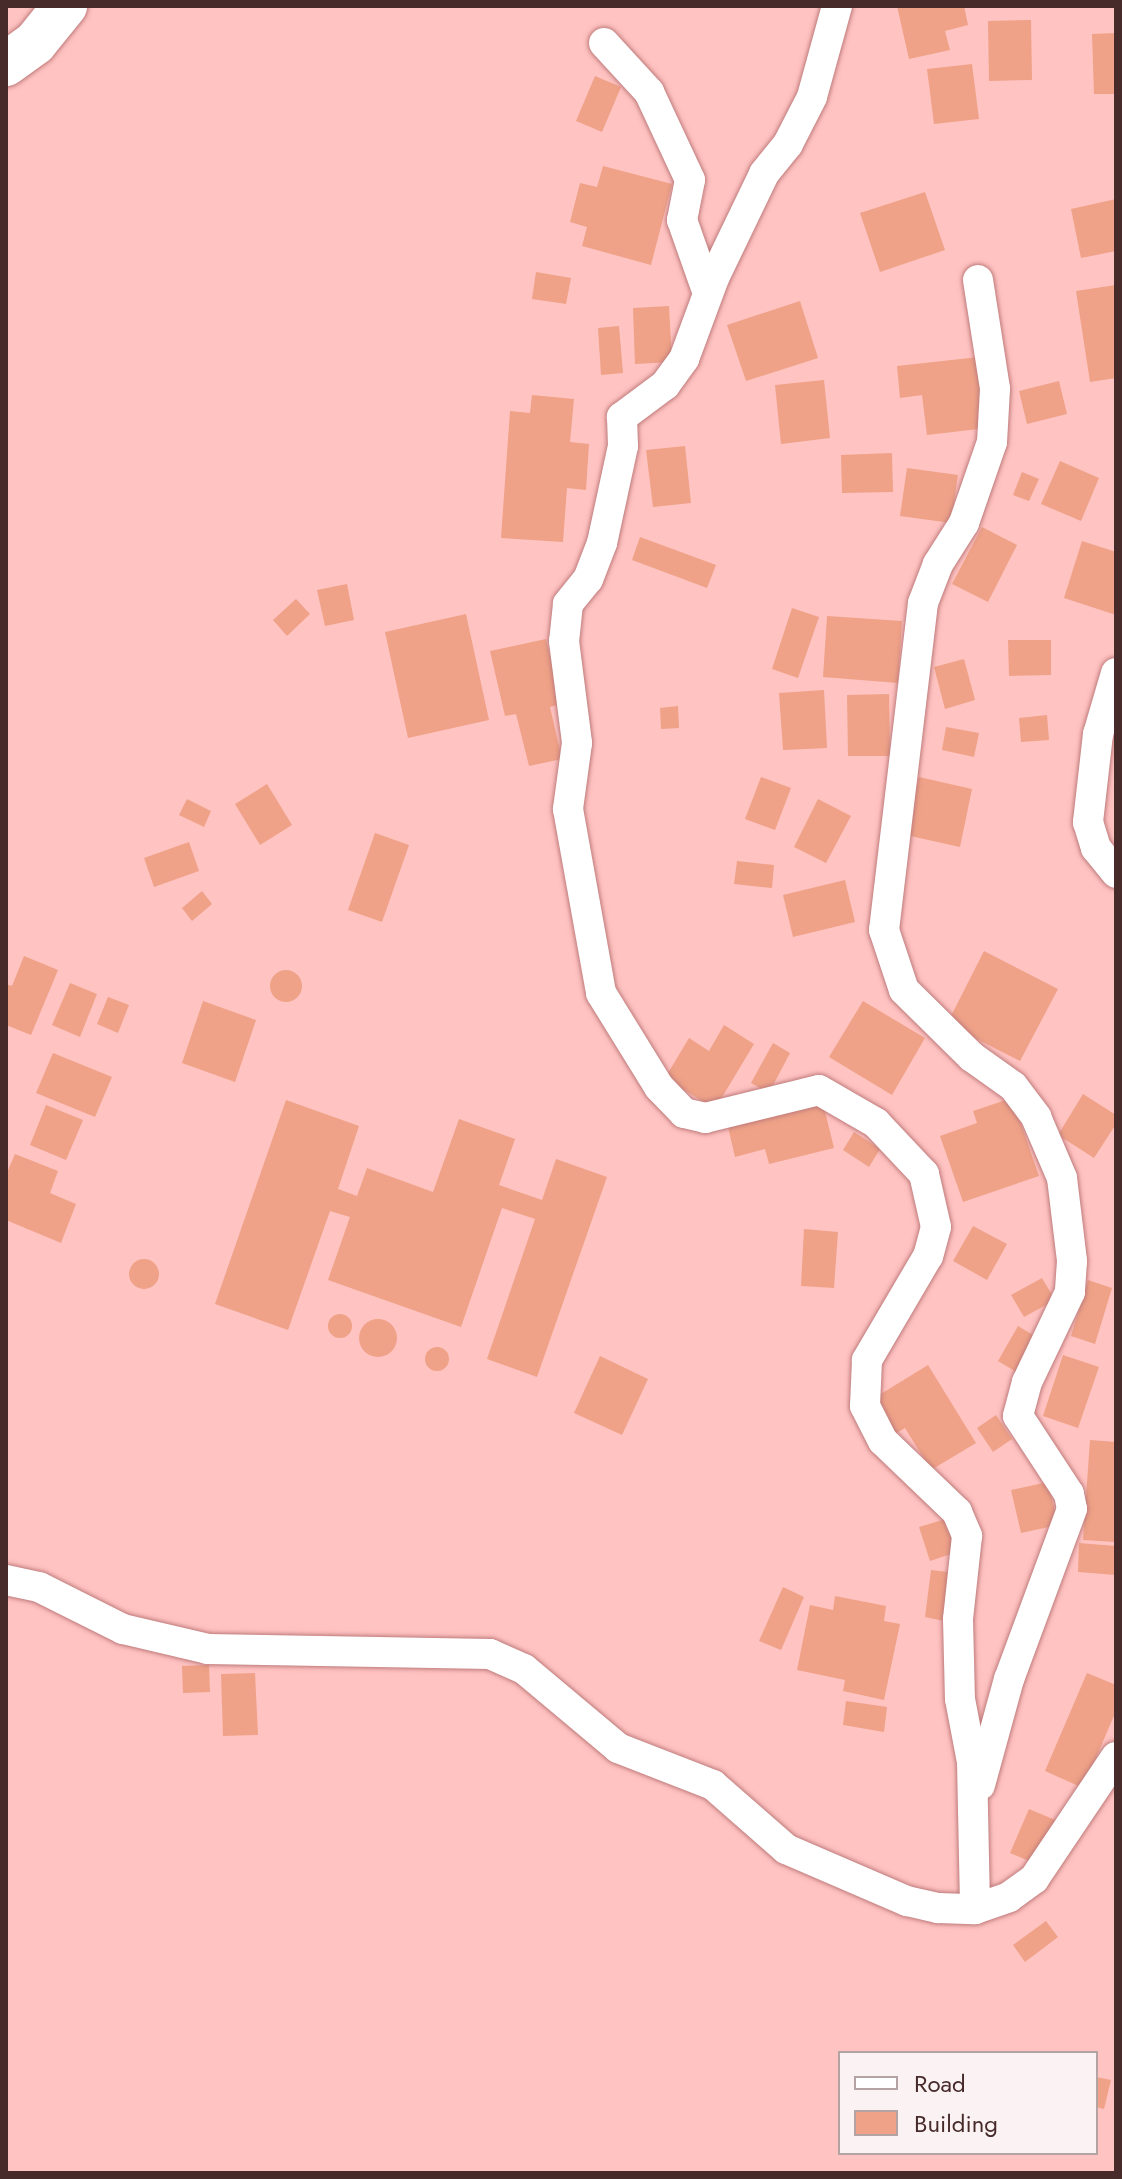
<!DOCTYPE html>
<style>
body{margin:0}
#map{position:relative;width:1122px;height:2179px;overflow:hidden;background:#ffc3c2;font-family:Jost,sans-serif}
div>[style]{position:absolute}
.building>*{inset:0;background:#efa287}
.round{border-radius:50%}
.roads{filter:drop-shadow(0 0 2px #bf7b7b) drop-shadow(0 0 2px #bf7b7b)}
.street>*{height:30px;margin:-15px;padding:0 15px;transform-origin:15px;border-radius:15px;background:#fff}
.highway>*{height:44px;margin:-22px;padding:0 22px;transform-origin:22px;border-radius:22px;background:#fff}
span{translate:-50% -50%;white-space:nowrap;text-align:center;line-height:1.15;-webkit-text-stroke:6px #fbf3f3;paint-order:stroke}
.frame{position:absolute;inset:0;border:8px solid #472b2a;pointer-events:none}
.legend{position:absolute;left:838px;top:2051px;width:260px;height:104px;box-sizing:border-box;background:#fbf3f3;border:2px solid #b3a3a3;margin:0;padding:10px 14px;list-style:none;font-size:24px;color:#472b2a}
.legend li{display:flex;align-items:center;gap:16px;height:40px}
.legend b{width:40px;border:2px solid #b3a3a3}
</style>
<div id="map">
<div class="building">
<i style="clip-path:polygon(897px 6px,964px 6px,968px 25px,945px 31px,950px 50px,909px 59px)"></i>
<i style="clip-path:polygon(1031px 20px,1032px 80px,989px 81px,988px 21px)"></i>
<i style="clip-path:polygon(1116px 33px,1116px 94px,1094px 94px,1092px 34px)"></i>
<i style="clip-path:polygon(972px 64px,979px 119px,934px 124px,927px 69px)"></i>
<i style="clip-path:polygon(595px 76px,621px 87px,602px 132px,576px 121px)"></i>
<i style="clip-path:polygon(603px 166px,672px 184px,651px 265px,582px 246px,587px 227px,570px 222px,580px 183px,597px 187px)"></i>
<i style="clip-path:polygon(925px 192px,945px 250px,880px 272px,860px 213px)"></i>
<i style="clip-path:polygon(1116px 199px,1116px 251px,1081px 258px,1071px 209px)"></i>
<i style="clip-path:polygon(536px 272px,571px 278px,566px 304px,532px 299px)"></i>
<i style="clip-path:polygon(1116px 285px,1116px 378px,1090px 382px,1076px 291px)"></i>
<i style="clip-path:polygon(800px 301px,818px 358px,746px 381px,727px 325px)"></i>
<i style="clip-path:polygon(669px 306px,672px 362px,635px 364px,633px 308px)"></i>
<i style="clip-path:polygon(619px 326px,623px 373px,601px 375px,598px 328px)"></i>
<i style="clip-path:polygon(979px 357px,987px 428px,927px 435px,922px 395px,900px 398px,897px 366px)"></i>
<i style="clip-path:polygon(824px 380px,830px 438px,781px 444px,775px 385px)"></i>
<i style="clip-path:polygon(1059px 381px,1067px 414px,1027px 424px,1019px 391px)"></i>
<i style="clip-path:polygon(532px 395px,574px 399px,570px 442px,589px 444px,586px 490px,567px 488px,563px 542px,501px 538px,510px 411px,530px 413px)"></i>
<i style="clip-path:polygon(685px 446px,691px 503px,653px 507px,646px 450px)"></i>
<i style="clip-path:polygon(892px 453px,893px 492px,842px 493px,841px 455px)"></i>
<i style="clip-path:polygon(1060px 461px,1099px 478px,1081px 521px,1041px 504px)"></i>
<i style="clip-path:polygon(907px 468px,958px 475px,951px 523px,900px 516px)"></i>
<i style="clip-path:polygon(1022px 472px,1039px 479px,1029px 501px,1013px 495px)"></i>
<i style="clip-path:polygon(982px 527px,1017px 545px,988px 602px,952px 584px)"></i>
<i style="clip-path:polygon(640px 537px,716px 565px,707px 588px,632px 560px)"></i>
<i style="clip-path:polygon(1082px 541px,1116px 552px,1116px 615px,1064px 598px)"></i>
<i style="clip-path:polygon(347px 584px,354px 620px,325px 626px,317px 590px)"></i>
<i style="clip-path:polygon(296px 599px,310px 614px,287px 636px,273px 620px)"></i>
<i style="clip-path:polygon(792px 608px,819px 617px,798px 678px,772px 669px)"></i>
<i style="clip-path:polygon(466px 614px,489px 720px,408px 738px,385px 632px)"></i>
<i style="clip-path:polygon(827px 616px,902px 621px,898px 683px,823px 677px)"></i>
<i style="clip-path:polygon(546px 639px,561px 704px,550px 707px,562px 759px,529px 766px,516px 714px,505px 716px,490px 651px)"></i>
<i style="clip-path:polygon(1008px 640px,1051px 640px,1051px 675px,1009px 676px)"></i>
<i style="clip-path:polygon(964px 659px,975px 700px,945px 709px,934px 667px)"></i>
<i style="clip-path:polygon(824px 690px,827px 748px,783px 750px,779px 693px)"></i>
<i style="clip-path:polygon(889px 694px,890px 756px,848px 756px,847px 695px)"></i>
<i style="clip-path:polygon(678px 706px,679px 728px,661px 729px,660px 708px)"></i>
<i style="clip-path:polygon(1047px 715px,1049px 740px,1021px 742px,1019px 718px)"></i>
<i style="clip-path:polygon(946px 727px,979px 733px,974px 757px,942px 750px)"></i>
<i style="clip-path:polygon(761px 777px,791px 788px,775px 830px,745px 819px)"></i>
<i style="clip-path:polygon(919px 777px,972px 789px,960px 847px,906px 835px)"></i>
<i style="clip-path:polygon(267px 784px,292px 825px,260px 845px,235px 804px)"></i>
<i style="clip-path:polygon(187px 799px,211px 811px,204px 827px,179px 815px)"></i>
<i style="clip-path:polygon(818px 799px,851px 816px,826px 863px,794px 847px)"></i>
<i style="clip-path:polygon(375px 833px,409px 845px,382px 922px,348px 910px)"></i>
<i style="clip-path:polygon(189px 842px,199px 871px,154px 887px,144px 858px)"></i>
<i style="clip-path:polygon(737px 861px,774px 865px,772px 888px,734px 884px)"></i>
<i style="clip-path:polygon(845px 880px,855px 922px,793px 937px,783px 895px)"></i>
<i style="clip-path:polygon(202px 891px,212px 904px,192px 921px,182px 908px)"></i>
<i style="clip-path:polygon(984px 951px,1058px 989px,1020px 1061px,947px 1024px)"></i>
<i style="clip-path:polygon(24px 956px,58px 970px,31px 1035px,6px 1025px,6px 984px,12px 986px)"></i>
<i class="round" style="left:270px;top:970px;width:32px;height:32px"></i>
<i style="clip-path:polygon(70px 983px,97px 994px,80px 1037px,52px 1025px)"></i>
<i style="clip-path:polygon(108px 997px,129px 1005px,118px 1033px,97px 1024px)"></i>
<i style="clip-path:polygon(203px 1001px,256px 1020px,235px 1082px,182px 1063px)"></i>
<i style="clip-path:polygon(863px 1001px,925px 1038px,892px 1095px,829px 1057px)"></i>
<i style="clip-path:polygon(724px 1025px,754px 1044px,715px 1109px,665px 1078px,689px 1038px,709px 1051px)"></i>
<i style="clip-path:polygon(773px 1043px,790px 1053px,769px 1093px,751px 1083px)"></i>
<i style="clip-path:polygon(53px 1053px,112px 1077px,95px 1117px,36px 1093px)"></i>
<i style="clip-path:polygon(1083px 1094px,1116px 1115px,1116px 1124px,1094px 1158px,1058px 1135px)"></i>
<i style="clip-path:polygon(1012px 1098px,1039px 1176px,963px 1202px,940px 1136px,977px 1123px,973px 1111px)"></i>
<i style="clip-path:polygon(822px 1099px,834px 1148px,769px 1164px,765px 1149px,735px 1157px,727px 1123px)"></i>
<i style="clip-path:polygon(286px 1100px,359px 1126px,338px 1189px,357px 1196px,367px 1168px,433px 1192px,459px 1119px,515px 1139px,499px 1185px,542px 1200px,556px 1159px,607px 1177px,537px 1377px,487px 1359px,535px 1219px,502px 1208px,461px 1327px,328px 1280px,350px 1217px,330px 1211px,288px 1330px,215px 1304px)"></i>
<i style="clip-path:polygon(46px 1105px,83px 1120px,66px 1160px,30px 1145px)"></i>
<i style="clip-path:polygon(854px 1132px,880px 1149px,869px 1167px,843px 1150px)"></i>
<i style="clip-path:polygon(15px 1154px,58px 1171px,50px 1193px,76px 1204px,61px 1243px,6px 1220px,6px 1175px)"></i>
<i style="clip-path:polygon(973px 1226px,1007px 1244px,987px 1280px,953px 1261px)"></i>
<i style="clip-path:polygon(804px 1229px,838px 1232px,834px 1288px,801px 1286px)"></i>
<i class="round" style="left:129px;top:1259px;width:30px;height:30px"></i>
<i style="clip-path:polygon(1042px 1278px,1055px 1300px,1024px 1317px,1011px 1295px)"></i>
<i style="clip-path:polygon(1088px 1280px,1112px 1288px,1095px 1344px,1071px 1336px)"></i>
<i class="round" style="left:328px;top:1314px;width:24px;height:24px"></i>
<i class="round" style="left:359px;top:1319px;width:38px;height:38px"></i>
<i style="clip-path:polygon(1018px 1326px,1038px 1338px,1018px 1373px,998px 1361px)"></i>
<i class="round" style="left:425px;top:1347px;width:24px;height:24px"></i>
<i style="clip-path:polygon(1063px 1355px,1099px 1367px,1078px 1428px,1043px 1416px)"></i>
<i style="clip-path:polygon(600px 1356px,648px 1379px,622px 1435px,574px 1413px)"></i>
<i style="clip-path:polygon(928px 1365px,976px 1443px,931px 1470px,905px 1428px,893px 1435px,871px 1400px)"></i>
<i style="clip-path:polygon(996px 1415px,1012px 1439px,993px 1452px,977px 1428px)"></i>
<i style="clip-path:polygon(1090px 1440px,1116px 1442px,1116px 1542px,1083px 1540px)"></i>
<i style="clip-path:polygon(1048px 1482px,1058px 1525px,1021px 1533px,1011px 1490px)"></i>
<i style="clip-path:polygon(946px 1519px,957px 1552px,930px 1561px,919px 1527px)"></i>
<i style="clip-path:polygon(1079px 1543px,1116px 1546px,1116px 1575px,1078px 1572px)"></i>
<i style="clip-path:polygon(931px 1570px,956px 1573px,949px 1622px,925px 1617px)"></i>
<i style="clip-path:polygon(783px 1587px,804px 1597px,781px 1650px,759px 1641px)"></i>
<i style="clip-path:polygon(835px 1596px,886px 1606px,884px 1621px,900px 1624px,884px 1700px,843px 1691px,845px 1680px,797px 1670px,810px 1605px,833px 1610px)"></i>
<i style="clip-path:polygon(209px 1665px,210px 1692px,183px 1693px,182px 1666px)"></i>
<i style="clip-path:polygon(255px 1673px,258px 1735px,223px 1736px,221px 1674px)"></i>
<i style="clip-path:polygon(1087px 1673px,1116px 1685px,1116px 1711px,1083px 1788px,1045px 1771px)"></i>
<i style="clip-path:polygon(846px 1701px,887px 1707px,884px 1732px,843px 1725px)"></i>
<i style="clip-path:polygon(1029px 1809px,1060px 1822px,1041px 1866px,1010px 1853px)"></i>
<i style="clip-path:polygon(1046px 1921px,1058px 1937px,1025px 1962px,1013px 1945px)"></i>
<i style="clip-path:polygon(1096px 2077px,1111px 2080px,1104px 2109px,1096px 2107px)"></i>
</div>
<div class="roads">
<div class="street">
<i style="left:837px;top:6px;width:94px;rotate:105.4deg"></i>
<i style="left:812px;top:97px;width:53px;rotate:117.1deg"></i>
<i style="left:788px;top:144px;width:38px;rotate:129deg"></i>
<i style="left:764px;top:174px;width:115px;rotate:115.7deg"></i>
<i style="left:714px;top:278px;width:86px;rotate:110.3deg"></i>
<i style="left:684px;top:359px;width:32px;rotate:126deg"></i>
<i style="left:665px;top:385px;width:54px;rotate:143.3deg"></i>
<i style="left:622px;top:417px;width:29px;rotate:88deg"></i>
<i style="left:623px;top:446px;width:99px;rotate:102.2deg"></i>
<i style="left:602px;top:543px;width:39px;rotate:111deg"></i>
<i style="left:588px;top:579px;width:32px;rotate:129deg"></i>
<i style="left:568px;top:604px;width:37px;rotate:96deg"></i>
<i style="left:564px;top:641px;width:103px;rotate:82.7deg"></i>
<i style="left:577px;top:743px;width:67px;rotate:97.8deg"></i>
<i style="left:568px;top:809px;width:187px;rotate:79.8deg"></i>
<i style="left:601px;top:993px;width:110px;rotate:58.3deg"></i>
<i style="left:659px;top:1087px;width:36px;rotate:46deg"></i>
<i style="left:684px;top:1113px;width:22px;rotate:13deg"></i>
<i style="left:705px;top:1118px;width:117px;rotate:-13.8deg"></i>
<i style="left:819px;top:1090px;width:66px;rotate:30.1deg"></i>
<i style="left:876px;top:1123px;width:70px;rotate:46.7deg"></i>
<i style="left:924px;top:1174px;width:54px;rotate:77.2deg"></i>
<i style="left:936px;top:1227px;width:30px;rotate:105deg"></i>
<i style="left:928px;top:1256px;width:121px;rotate:120.4deg"></i>
<i style="left:867px;top:1360px;width:46px;rotate:92.5deg"></i>
<i style="left:865px;top:1406px;width:39px;rotate:63deg"></i>
<i style="left:883px;top:1441px;width:103px;rotate:43.8deg"></i>
<i style="left:957px;top:1512px;width:26px;rotate:67deg"></i>
<i style="left:967px;top:1536px;width:83px;rotate:96.2deg"></i>
<i style="left:958px;top:1619px;width:80px;rotate:88.6deg"></i>
<i style="left:960px;top:1699px;width:64px;rotate:79.2deg"></i>
<i style="left:972px;top:1762px;width:147px;rotate:88.8deg"></i>
<i style="left:604px;top:43px;width:67px;rotate:47.4deg"></i>
<i style="left:649px;top:92px;width:97px;rotate:65deg"></i>
<i style="left:690px;top:180px;width:41px;rotate:101.3deg"></i>
<i style="left:682px;top:220px;width:78px;rotate:70.6deg"></i>
<i style="left:978px;top:280px;width:110px;rotate:81.1deg"></i>
<i style="left:995px;top:389px;width:53px;rotate:93.2deg"></i>
<i style="left:992px;top:442px;width:86px;rotate:109.1deg"></i>
<i style="left:964px;top:523px;width:49px;rotate:122.4deg"></i>
<i style="left:938px;top:564px;width:42px;rotate:111deg"></i>
<i style="left:923px;top:603px;width:329px;rotate:96.8deg"></i>
<i style="left:884px;top:930px;width:63px;rotate:71.6deg"></i>
<i style="left:904px;top:990px;width:95px;rotate:44.6deg"></i>
<i style="left:972px;top:1057px;width:50px;rotate:35.3deg"></i>
<i style="left:1013px;top:1086px;width:39px;rotate:53deg"></i>
<i style="left:1036px;top:1117px;width:66px;rotate:66.9deg"></i>
<i style="left:1062px;top:1178px;width:84px;rotate:83.1deg"></i>
<i style="left:1072px;top:1261px;width:31px;rotate:94deg"></i>
<i style="left:1070px;top:1292px;width:100px;rotate:115.5deg"></i>
<i style="left:1027px;top:1382px;width:35px;rotate:105deg"></i>
<i style="left:1018px;top:1416px;width:93px;rotate:56.8deg"></i>
<i style="left:1069px;top:1494px;width:15px;rotate:79deg"></i>
<i style="left:1072px;top:1509px;width:181px;rotate:110.3deg"></i>
<i style="left:1009px;top:1679px;width:110px;rotate:105.3deg"></i>
<i style="left:1116px;top:673px;width:64px;rotate:106.4deg"></i>
<i style="left:1098px;top:734px;width:89px;rotate:96.5deg"></i>
<i style="left:1088px;top:822px;width:27px;rotate:73deg"></i>
<i style="left:1096px;top:848px;width:32px;rotate:51deg"></i>
<i style="left:6px;top:1580px;width:34px;rotate:12deg"></i>
<i style="left:39px;top:1587px;width:94px;rotate:26.6deg"></i>
<i style="left:123px;top:1629px;width:87px;rotate:13.2deg"></i>
<i style="left:208px;top:1649px;width:282px;rotate:1deg"></i>
<i style="left:490px;top:1654px;width:37px;rotate:24deg"></i>
<i style="left:524px;top:1669px;width:123px;rotate:40deg"></i>
<i style="left:618px;top:1748px;width:102px;rotate:21.3deg"></i>
<i style="left:713px;top:1785px;width:97px;rotate:41.2deg"></i>
<i style="left:786px;top:1849px;width:132px;rotate:23.3deg"></i>
<i style="left:907px;top:1901px;width:32px;rotate:13deg"></i>
<i style="left:938px;top:1908px;width:37px;rotate:2deg"></i>
<i style="left:975px;top:1909px;width:36px;rotate:-19deg"></i>
<i style="left:1009px;top:1897px;width:31px;rotate:-36deg"></i>
<i style="left:1034px;top:1879px;width:147px;rotate:-56.1deg"></i>
</div>
<div class="highway">
<i style="left:6px;top:64px;width:36px;rotate:-36deg"></i>
<i style="left:35px;top:43px;width:48px;rotate:-51deg"></i>
</div>
</div>
<div class="frame"></div>
<ul class="legend">
<li><b style="height:10px;background:#fff"></b>Road</li>
<li><b style="height:22px;background:#efa287"></b>Building</li>
</ul>
</div>
